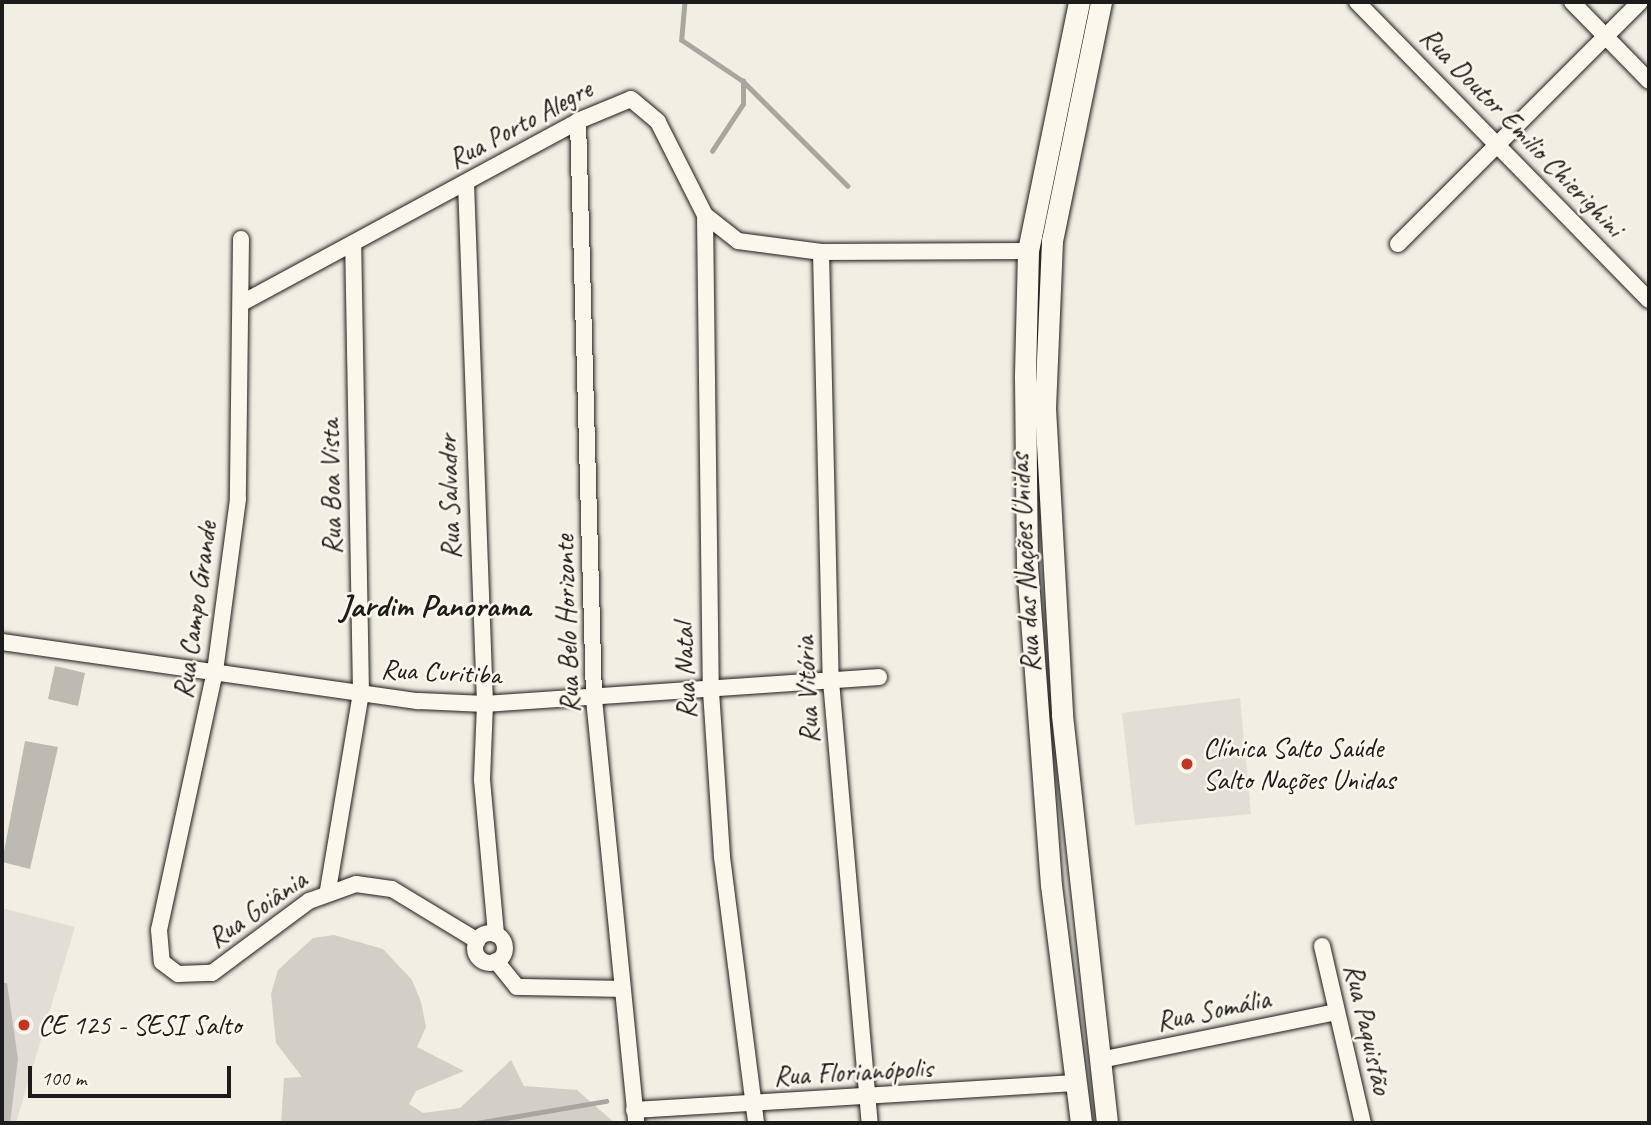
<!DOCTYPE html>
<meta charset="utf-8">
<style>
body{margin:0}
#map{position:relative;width:1651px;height:1125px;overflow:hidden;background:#f2eee4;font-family:Caveat,sans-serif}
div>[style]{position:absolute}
.built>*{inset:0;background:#e2ded5}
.green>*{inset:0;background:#d2cfc6}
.stream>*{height:4.5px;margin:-2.25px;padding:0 2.25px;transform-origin:2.25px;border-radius:2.25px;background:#a9a6a0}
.building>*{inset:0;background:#bdbab1}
.roads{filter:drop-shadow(0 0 2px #1c1c1c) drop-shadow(0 0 2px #1c1c1c)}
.street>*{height:16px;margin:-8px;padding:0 8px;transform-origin:8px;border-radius:8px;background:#fbf7ec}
.street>.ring{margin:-8px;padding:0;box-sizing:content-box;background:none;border:16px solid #fbf7ec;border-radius:50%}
.secondary>*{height:21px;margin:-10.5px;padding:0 10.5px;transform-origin:10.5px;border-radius:10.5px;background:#fbf7ec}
.dots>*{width:19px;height:19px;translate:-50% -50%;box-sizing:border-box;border:4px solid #fbf7ec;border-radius:50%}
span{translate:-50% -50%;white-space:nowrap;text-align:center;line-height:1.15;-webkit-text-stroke:5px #fbf7ec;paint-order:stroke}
.street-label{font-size:28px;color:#1c1c1c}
.poi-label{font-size:28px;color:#1c1c1c}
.left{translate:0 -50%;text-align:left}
.quarter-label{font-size:32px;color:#1c1c1c;font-weight:700}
.frame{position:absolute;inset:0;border:4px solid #1c1c1c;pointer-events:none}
.scale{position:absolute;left:28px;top:1066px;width:203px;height:32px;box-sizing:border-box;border:4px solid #1c1c1c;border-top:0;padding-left:9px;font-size:21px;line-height:24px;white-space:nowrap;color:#1c1c1c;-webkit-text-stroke:5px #fbf7ec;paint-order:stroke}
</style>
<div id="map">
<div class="built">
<i style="clip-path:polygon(1240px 698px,1251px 814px,1135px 825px,1122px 713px)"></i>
<i style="clip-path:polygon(2px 908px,75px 927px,16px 1123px,2px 1123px)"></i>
</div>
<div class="green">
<i style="clip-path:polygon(334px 935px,383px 949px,412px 980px,421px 1002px,426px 1027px,417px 1047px,464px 1071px,416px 1091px,409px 1104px,423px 1113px,460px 1108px,511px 1060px,524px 1086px,577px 1090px,615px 1123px,281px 1123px,284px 1078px,302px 1077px,276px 1043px,271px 994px,278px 970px,313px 938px)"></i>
</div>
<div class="stream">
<i style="left:685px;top:2px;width:38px;rotate:95deg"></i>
<i style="left:682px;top:40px;width:73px;rotate:33.9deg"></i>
<i style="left:743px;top:81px;width:148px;rotate:45deg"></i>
<i style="left:712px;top:151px;width:56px;rotate:-56.6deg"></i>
<i style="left:743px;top:104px;width:23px;rotate:-90deg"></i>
<i style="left:477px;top:1123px;width:131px;rotate:-9.7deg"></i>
</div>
<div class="building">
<i style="clip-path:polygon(55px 666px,85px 673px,78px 706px,48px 699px)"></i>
<i style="clip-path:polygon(25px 741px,58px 747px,30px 869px,2px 862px)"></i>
<i style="clip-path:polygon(2px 983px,7px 983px,18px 1059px,10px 1123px,2px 1123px)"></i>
</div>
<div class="roads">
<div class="street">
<i style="left:1357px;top:2px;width:417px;rotate:45.6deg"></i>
<i style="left:1572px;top:2px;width:110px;rotate:45.7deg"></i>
<i style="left:578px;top:121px;width:578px;rotate:88.41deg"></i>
<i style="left:594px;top:699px;width:426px;rotate:84.3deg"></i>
<i style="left:466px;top:183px;width:521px;rotate:87.91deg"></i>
<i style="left:485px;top:704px;width:76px;rotate:92.3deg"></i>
<i style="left:482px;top:780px;width:155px;rotate:84.8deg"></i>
<i style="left:705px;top:215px;width:476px;rotate:89.3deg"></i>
<i style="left:711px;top:691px;width:166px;rotate:86.2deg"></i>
<i style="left:722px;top:857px;width:268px;rotate:82.7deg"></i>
<i style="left:241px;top:239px;width:260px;rotate:90.7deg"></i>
<i style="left:238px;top:499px;width:174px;rotate:97.6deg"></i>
<i style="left:215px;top:671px;width:265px;rotate:102.2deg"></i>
<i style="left:159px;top:930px;width:32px;rotate:85deg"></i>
<i style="left:162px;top:962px;width:20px;rotate:37deg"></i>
<i style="left:178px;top:974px;width:34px;rotate:-2deg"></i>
<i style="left:212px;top:973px;width:121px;rotate:-36.6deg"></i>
<i style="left:309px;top:901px;width:50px;rotate:-19.9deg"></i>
<i style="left:356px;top:884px;width:36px;rotate:8deg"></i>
<i style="left:392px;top:889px;width:100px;rotate:31.2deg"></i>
<i style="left:1398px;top:244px;width:342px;rotate:-45deg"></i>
<i style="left:821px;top:252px;width:429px;rotate:88.7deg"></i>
<i style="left:831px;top:681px;width:444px;rotate:85deg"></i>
<i style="left:242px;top:303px;width:382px;rotate:-28.4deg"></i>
<i style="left:578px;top:121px;width:57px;rotate:-22.5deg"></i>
<i style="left:631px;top:99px;width:35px;rotate:40deg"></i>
<i style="left:658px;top:122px;width:104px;rotate:63.2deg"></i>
<i style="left:705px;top:215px;width:42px;rotate:38.2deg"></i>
<i style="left:738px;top:241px;width:84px;rotate:7.5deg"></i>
<i style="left:821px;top:252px;width:207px;rotate:-0.3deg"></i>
<i style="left:2px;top:642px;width:421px;rotate:8.1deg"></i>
<i style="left:419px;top:701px;width:66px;rotate:2.6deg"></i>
<i style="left:485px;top:704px;width:395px;rotate:-3.9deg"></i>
<i style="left:328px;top:890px;width:200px;rotate:-80.5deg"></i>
<i style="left:361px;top:693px;width:445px;rotate:-91deg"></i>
<i class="ring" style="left:475px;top:933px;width:14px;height:14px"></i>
<i style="left:1322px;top:946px;width:182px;rotate:77deg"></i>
<i style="left:496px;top:961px;width:33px;rotate:51deg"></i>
<i style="left:517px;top:987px;width:102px;rotate:1.1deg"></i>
<i style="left:1100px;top:1060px;width:240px;rotate:-11.5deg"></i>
<i style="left:634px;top:1110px;width:442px;rotate:-3.5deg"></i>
</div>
<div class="secondary">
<i style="left:1079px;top:2px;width:254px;rotate:101.6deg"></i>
<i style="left:1028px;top:251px;width:126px;rotate:91.4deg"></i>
<i style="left:1025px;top:377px;width:189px;rotate:89.4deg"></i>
<i style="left:1027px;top:566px;width:320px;rotate:85.7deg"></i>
<i style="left:1051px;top:885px;width:240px;rotate:82.8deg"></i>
<i style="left:1101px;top:2px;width:244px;rotate:101.6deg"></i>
<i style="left:1052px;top:241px;width:167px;rotate:92.4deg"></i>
<i style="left:1045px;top:408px;width:307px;rotate:86.8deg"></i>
<i style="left:1062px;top:715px;width:410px;rotate:83.7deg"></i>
</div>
</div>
<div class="dots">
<i style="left:1187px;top:764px;background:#c8321e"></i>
<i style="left:24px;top:1025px;background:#c8321e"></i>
</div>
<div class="street-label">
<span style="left:520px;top:124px;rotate:-28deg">Rua Porto Alegre</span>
<span style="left:1522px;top:132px;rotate:46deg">Rua Doutor Emilio Chierighini</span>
<span style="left:331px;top:487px;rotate:-91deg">Rua Boa Vista</span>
<span style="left:449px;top:497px;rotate:-92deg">Rua Salvador</span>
<span style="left:1025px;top:563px;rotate:-93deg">Rua das Nações Unidas</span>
<span style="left:195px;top:610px;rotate:-82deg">Rua Campo Grande</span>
<span style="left:567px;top:624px;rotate:-92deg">Rua Belo Horizonte</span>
<span style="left:685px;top:671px;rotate:-92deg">Rua Natal</span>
<span style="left:441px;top:672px;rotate:3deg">Rua Curitiba</span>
<span style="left:807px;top:690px;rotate:-93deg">Rua Vitória</span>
<span style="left:257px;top:909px;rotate:-35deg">Rua Goiânia</span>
<span style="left:1213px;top:1010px;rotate:-12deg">Rua Somália</span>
<span style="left:1368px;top:1029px;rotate:77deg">Rua Paquistão</span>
<span style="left:853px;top:1072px;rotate:-3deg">Rua Florianópolis</span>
</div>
<div class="poi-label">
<span class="left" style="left:1203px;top:764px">Clínica Salto Saúde<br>Salto Nações Unidas</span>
<span class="left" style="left:38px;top:1025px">CE 125 - SESI Salto</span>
</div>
<div class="quarter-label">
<span style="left:435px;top:606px">Jardim Panorama</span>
</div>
<div class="frame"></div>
<div class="scale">100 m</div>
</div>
